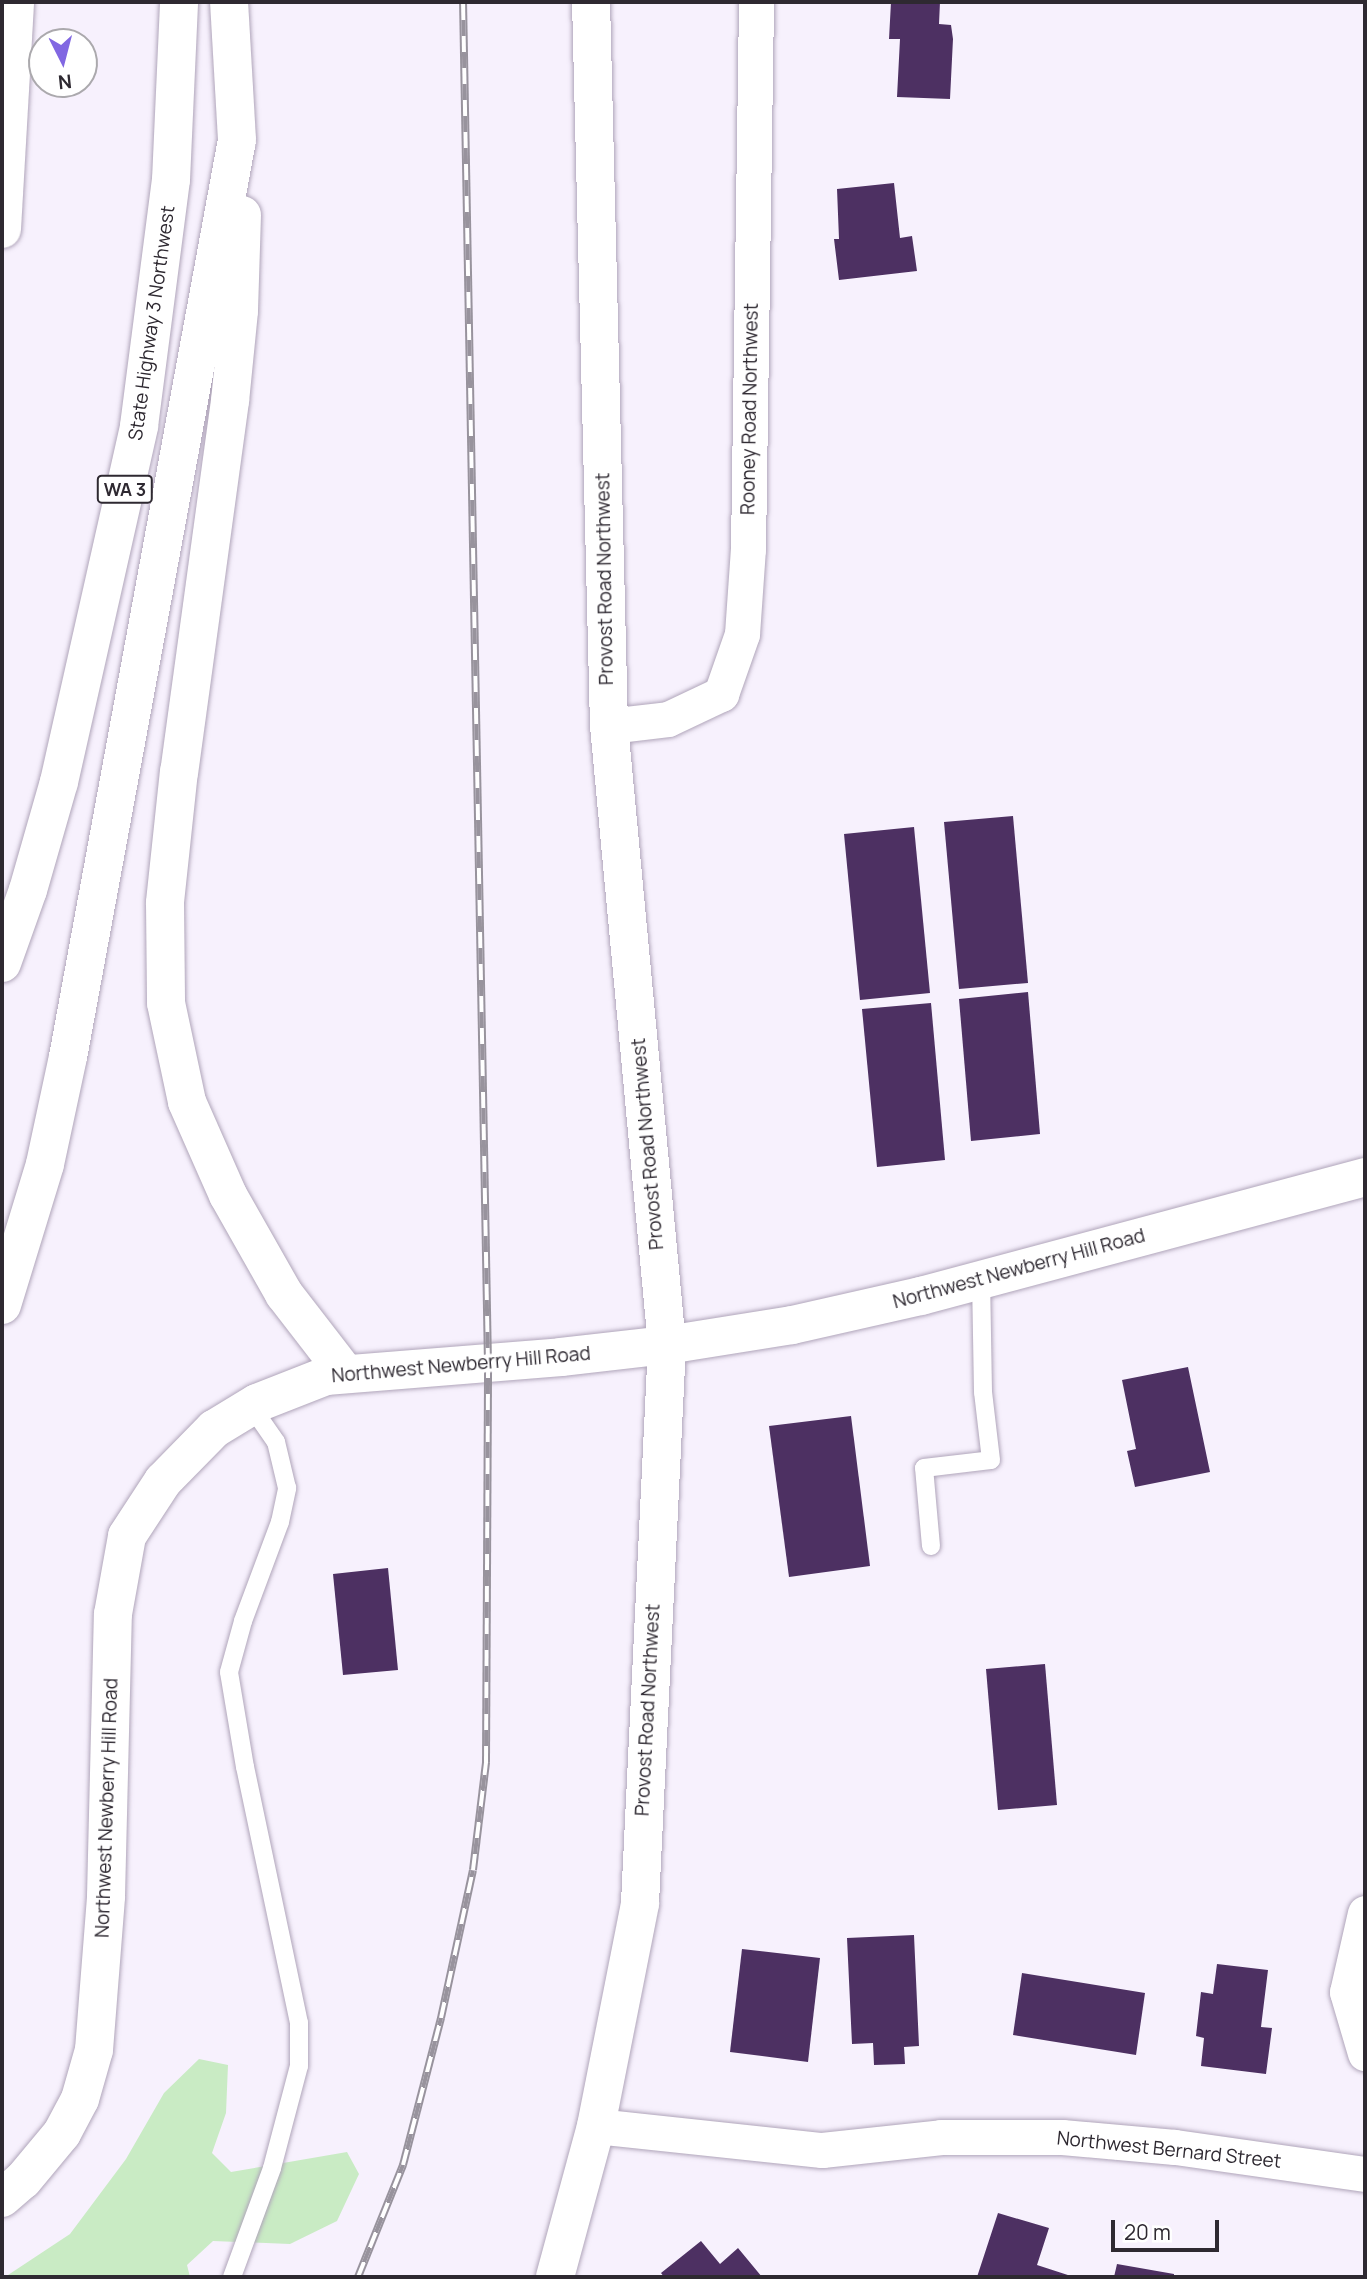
<!DOCTYPE html>
<style>
body{margin:0}
#map{position:relative;width:1367px;height:2279px;overflow:hidden;background:#f7f1fd;font-family:Manrope,sans-serif}
div>[style]{position:absolute}
.green>*{inset:0;background:#c9ebc4}
.building>*{inset:0;background:#4d3062}
.roads{filter:drop-shadow(0 0 2px #b0a5ba) drop-shadow(0 0 2px #b0a5ba)}
.service>*{height:18px;margin:-9px;padding:0 9px;transform-origin:9px;border-radius:9px;background:#fff}
.minor>*{height:35px;margin:-17.5px;padding:0 17.5px;transform-origin:17.5px;border-radius:17.5px;background:#fff}
.tertiary>*{height:38px;margin:-19px;padding:0 19px;transform-origin:19px;border-radius:19px;background:#fff}
.secondary>*{height:38px;margin:-19px;padding:0 19px;transform-origin:19px;border-radius:19px;background:#fff}
.motorway>*{height:38px;margin:-19px;padding:0 19px;transform-origin:19px;border-radius:19px;background:#fff}
.rail>*{height:8px;margin-top:-4px;transform-origin:0;background:repeating-linear-gradient(90deg,#fff 0 16px,#98939d 0 32px);box-sizing:border-box;border-block:2px solid #98939d}
span{translate:-50% -50%;white-space:nowrap;text-align:center;line-height:1.15;-webkit-text-stroke:7px #fff;paint-order:stroke}
.shield-label span{padding:2px 5px;background:#fff;border:2px solid;border-radius:5px;-webkit-text-stroke-width:0}
.shield-label{font-size:18px;color:#2e2931;font-weight:700}
.street-label{font-size:19px;color:#2e2931}
.frame{position:absolute;inset:0;border:4px solid #2e2931;pointer-events:none}
.north{position:absolute;left:28px;top:28px;width:70px;height:70px;box-sizing:border-box;background:#fff;border:2px solid #aba9ad;border-radius:50%;rotate:174deg;font-size:19px;font-weight:700;line-height:28px;text-align:center;color:#2e2931}
.north::after{content:'';display:block;margin:auto;width:24px;height:32px;background:#8167e2;clip-path:polygon(50% 0,100% 100%,50% 72%,0 100%)}
.scale{position:absolute;left:1111px;top:2220px;width:108px;height:32px;box-sizing:border-box;border:4px solid #2e2931;border-top:0;padding-left:9px;font-size:21px;line-height:24px;white-space:nowrap;color:#2e2931;-webkit-text-stroke:5px #fff;paint-order:stroke}
</style>
<div id="map">
<div class="green">
<i style="clip-path:polygon(199px 2059px,228px 2065px,226px 2113px,212px 2153px,231px 2172px,347px 2152px,359px 2174px,337px 2221px,290px 2244px,213px 2241px,187px 2265px,190px 2277px,5px 2277px,70px 2234px,126px 2159px,164px 2093px)"></i>
</div>
<div class="building">
<i style="clip-path:polygon(891px 2px,940px 2px,939px 24px,951px 25px,953px 39px,950px 99px,897px 97px,900px 39px,889px 39px)"></i>
<i style="clip-path:polygon(894px 183px,900px 238px,912px 236px,917px 271px,839px 280px,834px 239px,839px 239px,837px 189px)"></i>
<i style="clip-path:polygon(1013px 816px,1028px 983px,959px 989px,944px 822px)"></i>
<i style="clip-path:polygon(914px 827px,930px 993px,860px 1000px,844px 834px)"></i>
<i style="clip-path:polygon(1028px 992px,1040px 1134px,971px 1141px,959px 999px)"></i>
<i style="clip-path:polygon(931px 1003px,945px 1160px,877px 1167px,862px 1009px)"></i>
<i style="clip-path:polygon(1188px 1367px,1210px 1472px,1135px 1487px,1127px 1451px,1136px 1449px,1122px 1380px)"></i>
<i style="clip-path:polygon(851px 1416px,870px 1566px,789px 1577px,769px 1426px)"></i>
<i style="clip-path:polygon(388px 1568px,398px 1670px,343px 1675px,333px 1574px)"></i>
<i style="clip-path:polygon(1045px 1664px,1057px 1805px,998px 1810px,986px 1669px)"></i>
<i style="clip-path:polygon(914px 1935px,919px 2046px,904px 2047px,905px 2064px,874px 2065px,873px 2043px,852px 2044px,847px 1938px)"></i>
<i style="clip-path:polygon(742px 1949px,820px 1958px,808px 2062px,730px 2052px)"></i>
<i style="clip-path:polygon(1217px 1964px,1268px 1970px,1261px 2027px,1272px 2028px,1266px 2074px,1201px 2066px,1204px 2038px,1196px 2036px,1201px 1992px,1213px 1994px)"></i>
<i style="clip-path:polygon(1022px 1973px,1145px 1993px,1136px 2055px,1013px 2035px)"></i>
<i style="clip-path:polygon(998px 2213px,1049px 2228px,1037px 2265px,1074px 2277px,977px 2277px)"></i>
<i style="clip-path:polygon(701px 2241px,720px 2264px,738px 2248px,762px 2277px,664px 2277px,661px 2273px)"></i>
<i style="clip-path:polygon(1117px 2264px,1174px 2274px,1174px 2277px,1114px 2277px)"></i>
</div>
<div class="roads">
<div class="service">
<i style="left:931px;top:1546px;width:78px;rotate:-95.1deg"></i>
<i style="left:924px;top:1468px;width:67px;rotate:-6.8deg"></i>
<i style="left:991px;top:1460px;width:68px;rotate:-96.7deg"></i>
<i style="left:983px;top:1392px;width:112px;rotate:-91deg"></i>
<i style="left:232px;top:2277px;width:116px;rotate:-69.8deg"></i>
<i style="left:272px;top:2168px;width:106px;rotate:-75.2deg"></i>
<i style="left:299px;top:2066px;width:43px;rotate:-90deg"></i>
<i style="left:299px;top:2023px;width:262px;rotate:-101.9deg"></i>
<i style="left:245px;top:1767px;width:96px;rotate:-99.6deg"></i>
<i style="left:229px;top:1672px;width:53px;rotate:-74.6deg"></i>
<i style="left:243px;top:1621px;width:106px;rotate:-69.5deg"></i>
<i style="left:280px;top:1522px;width:35px;rotate:-78deg"></i>
<i style="left:287px;top:1488px;width:47px;rotate:-103.4deg"></i>
<i style="left:276px;top:1442px;width:44px;rotate:-124.8deg"></i>
</div>
<div class="minor">
<i style="left:609px;top:726px;width:59px;rotate:-6.8deg"></i>
<i style="left:668px;top:719px;width:59px;rotate:-25.3deg"></i>
<i style="left:721px;top:694px;width:64px;rotate:-70.7deg"></i>
<i style="left:742px;top:634px;width:85px;rotate:-86deg"></i>
<i style="left:748px;top:549px;width:547px;rotate:-89.16deg"></i>
<i style="left:1365px;top:1913px;width:81px;rotate:102.8deg"></i>
<i style="left:1347px;top:1992px;width:64px;rotate:73.6deg"></i>
<i style="left:596px;top:2126px;width:227px;rotate:6.1deg"></i>
<i style="left:822px;top:2150px;width:120px;rotate:-6.2deg"></i>
<i style="left:941px;top:2137px;width:121px"></i>
<i style="left:1062px;top:2137px;width:113px;rotate:5.1deg"></i>
<i style="left:1175px;top:2147px;width:192px;rotate:8.1deg"></i>
</div>
<div class="tertiary">
<i style="left:555px;top:2277px;width:156px;rotate:-74.8deg"></i>
<i style="left:596px;top:2126px;width:227px;rotate:-78.8deg"></i>
<i style="left:640px;top:1903px;width:559px;rotate:-87.23deg"></i>
<i style="left:667px;top:1345px;width:622px;rotate:-95.35deg"></i>
<i style="left:609px;top:726px;width:724px;rotate:-91.42deg"></i>
</div>
<div class="secondary">
<i style="left:2px;top:2198px;width:28px;rotate:-41deg"></i>
<i style="left:23px;top:2180px;width:61px;rotate:-50.3deg"></i>
<i style="left:62px;top:2133px;width:38px;rotate:-62deg"></i>
<i style="left:80px;top:2099px;width:51px;rotate:-74.1deg"></i>
<i style="left:94px;top:2050px;width:154px;rotate:-85.5deg"></i>
<i style="left:106px;top:1896px;width:282px;rotate:-88.6deg"></i>
<i style="left:113px;top:1614px;width:79px;rotate:-79.8deg"></i>
<i style="left:127px;top:1536px;width:66px;rotate:-56.8deg"></i>
<i style="left:163px;top:1481px;width:73px;rotate:-45.6deg"></i>
<i style="left:214px;top:1429px;width:50px;rotate:-31.2deg"></i>
<i style="left:257px;top:1403px;width:74px;rotate:-21.4deg"></i>
<i style="left:326px;top:1376px;width:236px;rotate:-4.6deg"></i>
<i style="left:561px;top:1357px;width:107px;rotate:-6.5deg"></i>
<i style="left:667px;top:1345px;width:127px;rotate:-9.1deg"></i>
<i style="left:792px;top:1325px;width:132px;rotate:-12.7deg"></i>
<i style="left:921px;top:1296px;width:460px;rotate:-15deg"></i>
</div>
<div class="motorway">
<i style="left:242px;top:215px;width:96px;rotate:91.8deg"></i>
<i style="left:239px;top:311px;width:90px;rotate:95.7deg"></i>
<i style="left:230px;top:401px;width:373px;rotate:97.8deg"></i>
<i style="left:179px;top:771px;width:133px;rotate:96.1deg"></i>
<i style="left:165px;top:903px;width:100px;rotate:89.4deg"></i>
<i style="left:166px;top:1003px;width:101px;rotate:78deg"></i>
<i style="left:187px;top:1102px;width:102px;rotate:66.2deg"></i>
<i style="left:228px;top:1195px;width:114px;rotate:60.5deg"></i>
<i style="left:284px;top:1294px;width:100px;rotate:52.3deg"></i>
<i style="left:2px;top:229px;width:227px;rotate:-86.7deg"></i>
<i style="left:2px;top:963px;width:77px;rotate:-70.4deg"></i>
<i style="left:28px;top:890px;width:112px;rotate:-74deg"></i>
<i style="left:59px;top:782px;width:365px;rotate:-77.3deg"></i>
<i style="left:139px;top:426px;width:248px;rotate:-82.6deg"></i>
<i style="left:171px;top:180px;width:178px;rotate:-87.4deg"></i>
<i style="left:2px;top:1305px;width:147px;rotate:-73deg"></i>
<i style="left:45px;top:1164px;width:109px;rotate:-77.9deg"></i>
<i style="left:68px;top:1057px;width:932px;rotate:-79.56deg"></i>
<i style="left:237px;top:140px;width:138px;rotate:-93.3deg"></i>
</div>
</div>
<div class="rail">
<i style="left:358px;top:2277px;width:121px;rotate:-68.1deg"></i>
<i style="left:403px;top:2165px;width:152px;rotate:-75.5deg"></i>
<i style="left:441px;top:2018px;width:151px;rotate:-77.8deg"></i>
<i style="left:473px;top:1870px;width:109px;rotate:-83.1deg"></i>
<i style="left:486px;top:1762px;width:398px;rotate:-89.7deg"></i>
<i style="left:488px;top:1364px;width:1362px;rotate:-91.05deg"></i>
</div>
<div class="shield-label">
<span style="left:125px;top:489px">WA 3</span>
</div>
<div class="street-label">
<span style="left:152px;top:323px;rotate:-82deg">State Highway 3 Northwest</span>
<span style="left:750px;top:409px;rotate:-89deg">Rooney Road Northwest</span>
<span style="left:605px;top:579px;rotate:-91deg">Provost Road Northwest</span>
<span style="left:648px;top:1144px;rotate:-95deg">Provost Road Northwest</span>
<span style="left:1019px;top:1269px;rotate:-15deg">Northwest Newberry Hill Road</span>
<span style="left:461px;top:1365px;rotate:-5deg">Northwest Newberry Hill Road</span>
<span style="left:648px;top:1710px;rotate:-87deg">Provost Road Northwest</span>
<span style="left:107px;top:1808px;rotate:-88deg">Northwest Newberry Hill Road</span>
<span style="left:1169px;top:2150px;rotate:6deg">Northwest Bernard Street</span>
</div>
<div class="frame"></div>
<div class="north">N</div>
<div class="scale">20 m</div>
</div>
